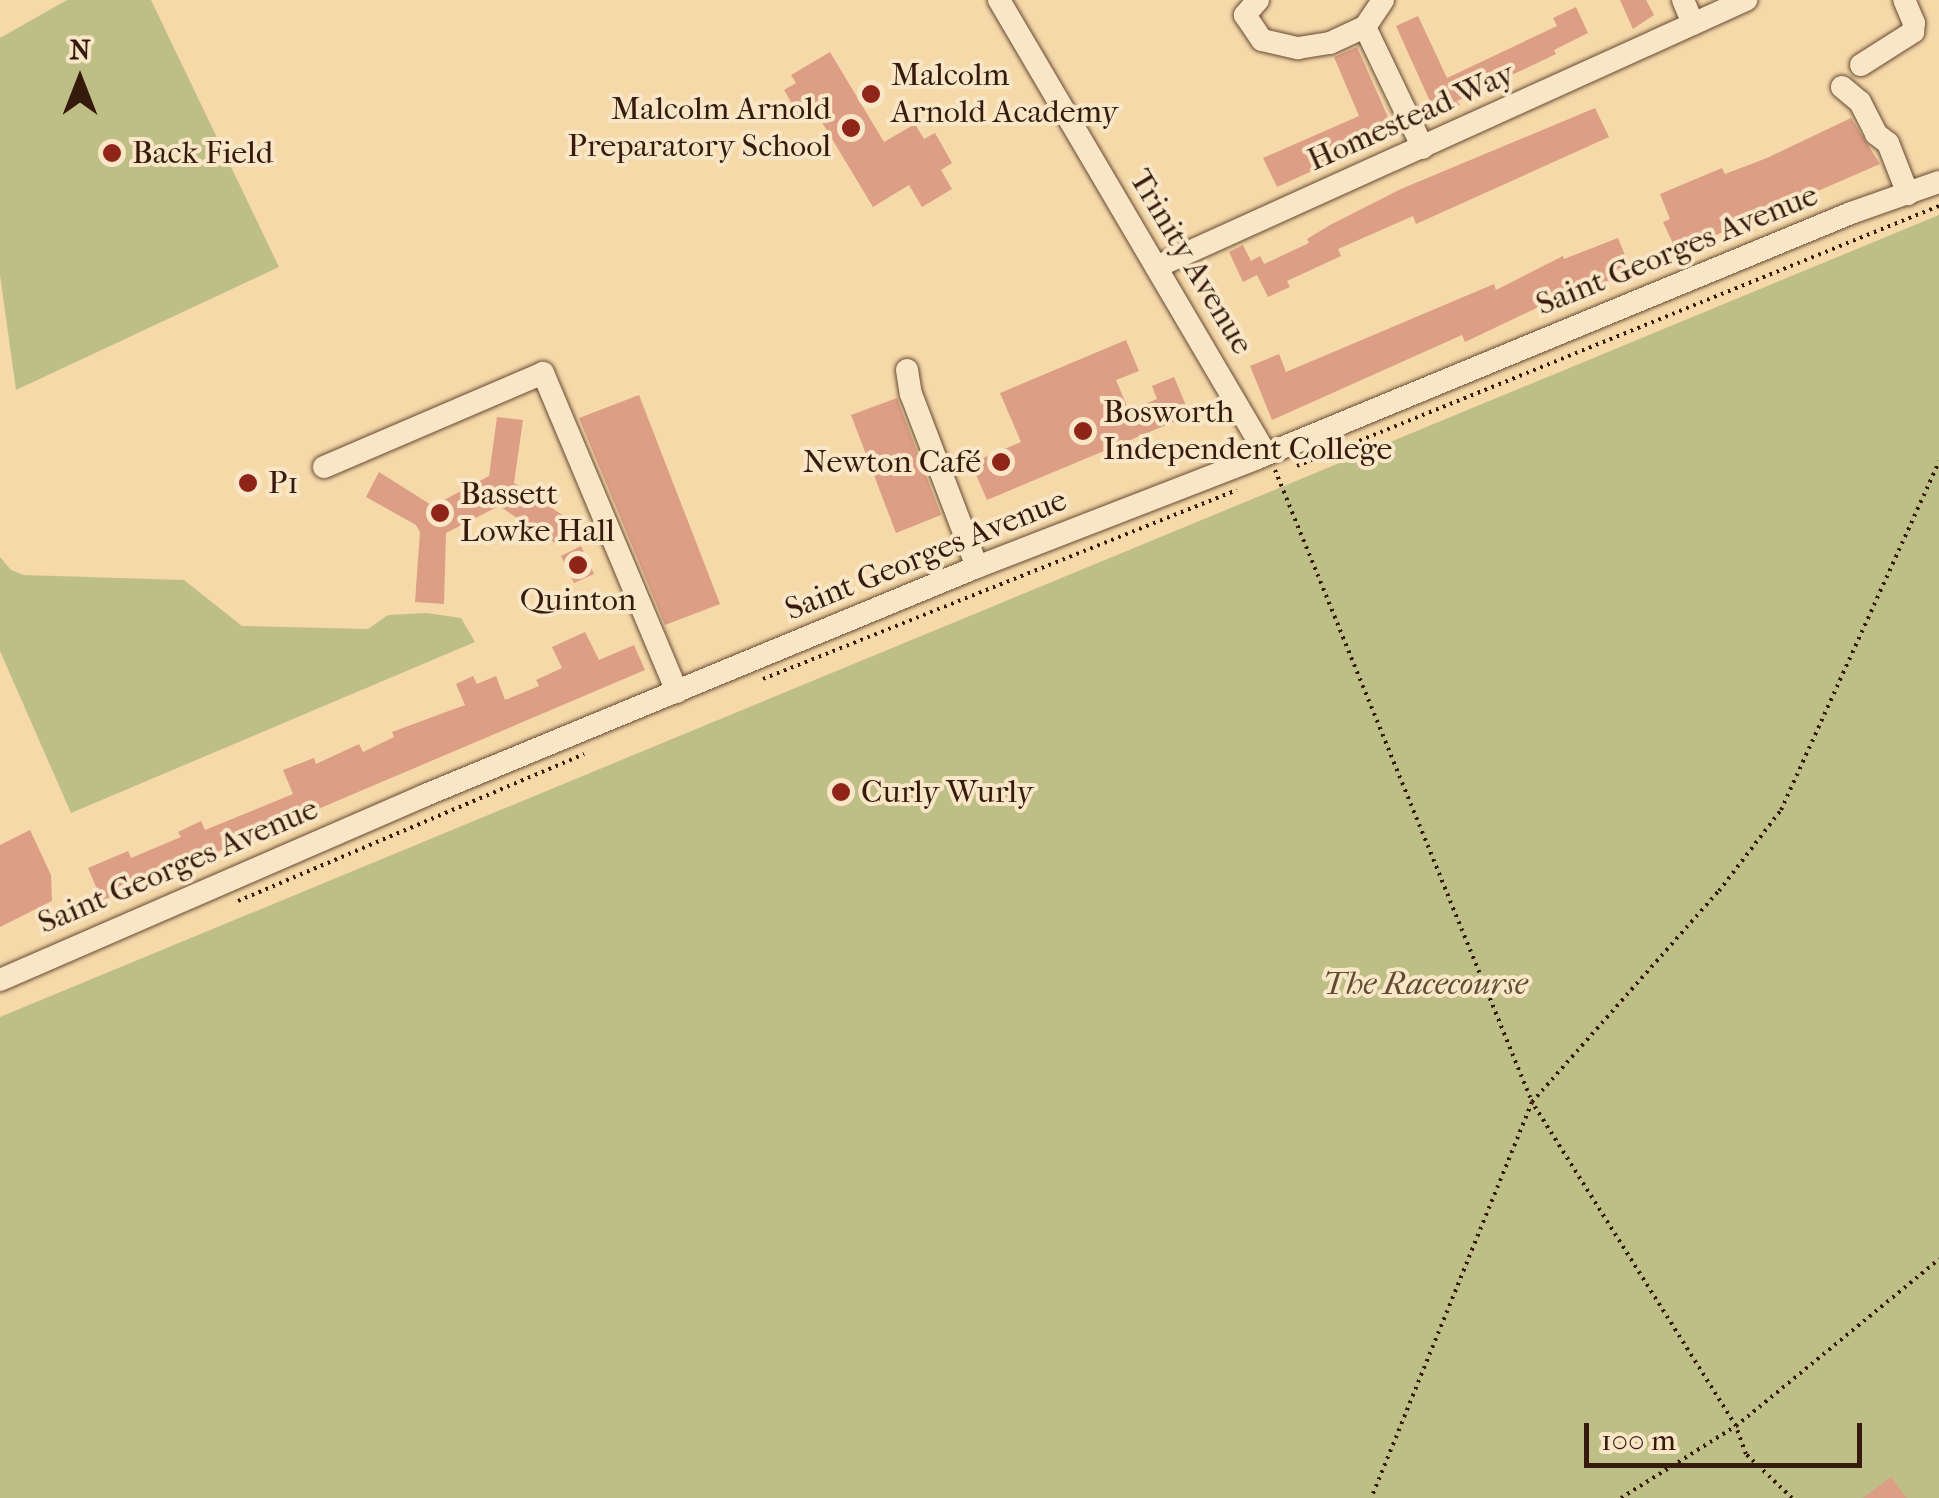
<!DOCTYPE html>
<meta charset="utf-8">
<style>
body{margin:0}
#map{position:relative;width:1939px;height:1498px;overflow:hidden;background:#f6d9a9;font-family:"IM FELL French Canon",serif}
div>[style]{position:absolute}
.green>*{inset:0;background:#bebf86}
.building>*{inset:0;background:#dc9e84}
.path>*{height:4px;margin-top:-2px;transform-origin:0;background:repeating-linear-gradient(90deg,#361b0c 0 2.5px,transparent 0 7.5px)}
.roads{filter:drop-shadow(0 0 2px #664a33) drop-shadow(0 0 2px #664a33)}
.minor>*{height:22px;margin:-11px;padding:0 11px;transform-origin:11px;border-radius:11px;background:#f9e6c7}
.dots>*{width:28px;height:28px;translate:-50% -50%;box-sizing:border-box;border:5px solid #f9e6c7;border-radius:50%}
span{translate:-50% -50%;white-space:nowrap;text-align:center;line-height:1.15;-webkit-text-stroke:8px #f9e6c7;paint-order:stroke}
.poi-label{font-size:32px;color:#361b0c}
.left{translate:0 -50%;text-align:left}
.right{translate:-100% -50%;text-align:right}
.street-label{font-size:32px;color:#361b0c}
.park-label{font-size:32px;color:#5f4c31;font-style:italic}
.north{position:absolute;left:30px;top:30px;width:100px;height:100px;-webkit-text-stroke:8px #f9e6c7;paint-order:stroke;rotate:0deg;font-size:28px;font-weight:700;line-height:40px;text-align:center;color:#361b0c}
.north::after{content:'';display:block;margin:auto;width:35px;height:45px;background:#361b0c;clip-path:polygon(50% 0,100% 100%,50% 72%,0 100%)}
.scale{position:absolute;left:1584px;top:1423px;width:278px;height:45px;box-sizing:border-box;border:5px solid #361b0c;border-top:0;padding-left:12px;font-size:30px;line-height:35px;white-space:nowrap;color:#361b0c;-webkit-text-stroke:8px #f9e6c7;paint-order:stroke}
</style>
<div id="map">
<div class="green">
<i style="clip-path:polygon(67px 0,151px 0,279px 267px,16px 390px,0 275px,0 38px)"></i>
<i style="clip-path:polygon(1939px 215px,1939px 1498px,0 1498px,0 1017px)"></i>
<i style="clip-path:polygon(0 557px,11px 570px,24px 575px,184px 580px,242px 626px,368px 629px,388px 615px,427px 613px,461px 618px,475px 642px,71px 813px,0 651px)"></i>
</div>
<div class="building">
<i style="clip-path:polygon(1620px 0,1646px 0,1654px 15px,1633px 29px)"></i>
<i style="clip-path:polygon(1576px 7px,1588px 33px,1554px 50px,1556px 54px,1457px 101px,1460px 105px,1437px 117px,1396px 26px,1418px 16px,1447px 78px,1557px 26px,1553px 18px)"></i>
<i style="clip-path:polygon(1357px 47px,1395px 133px,1277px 187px,1263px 158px,1359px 116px,1334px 57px)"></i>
<i style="clip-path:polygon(830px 52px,884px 142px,915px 124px,924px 139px,935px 133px,952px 163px,941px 170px,952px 189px,922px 207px,909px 185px,873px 207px,817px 114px,803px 122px,784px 90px,796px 83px,791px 75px)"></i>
<i style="clip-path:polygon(1595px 108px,1609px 137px,1416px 224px,1413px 216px,1338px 249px,1341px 256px,1287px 281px,1290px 287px,1268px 297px,1257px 275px,1243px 282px,1229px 252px,1243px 245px,1251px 261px,1260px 256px,1264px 264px,1309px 243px,1307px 239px,1330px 225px,1401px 189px)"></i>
<i style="clip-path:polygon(1851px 118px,1880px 164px,1677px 252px,1663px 222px,1670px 219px,1660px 194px,1722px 168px,1725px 174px,1767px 158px)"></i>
<i style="clip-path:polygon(1618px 238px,1632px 272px,1587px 289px,1585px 285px,1465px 342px,1462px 335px,1272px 420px,1250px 366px,1279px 354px,1286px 372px,1494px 284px,1496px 290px,1563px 256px,1564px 259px)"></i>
<i style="clip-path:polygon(1126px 340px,1139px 371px,1116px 380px,1129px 411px,1157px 399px,1152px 386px,1174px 377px,1190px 415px,987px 500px,971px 463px,1021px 442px,1000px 393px)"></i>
<i style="clip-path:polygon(639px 395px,720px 604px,665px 625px,579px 418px)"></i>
<i style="clip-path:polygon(897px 398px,941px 515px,896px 533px,851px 415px)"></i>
<i style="clip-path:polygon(497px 417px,523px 420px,514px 483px,570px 520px,555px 543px,499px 506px,446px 533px,444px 604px,415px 602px,420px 532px,416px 525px,366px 497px,379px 472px,433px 506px,489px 476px)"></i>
<i style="clip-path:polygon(581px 546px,594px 574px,574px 583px,561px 556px)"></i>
<i style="clip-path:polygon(585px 632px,599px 660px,634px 645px,645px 670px,102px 901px,88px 868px,128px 851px,131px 858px,181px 837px,178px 832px,201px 821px,205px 830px,293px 794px,283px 770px,314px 758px,316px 764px,359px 744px,363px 752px,394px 737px,392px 732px,465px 705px,456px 684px,473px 676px,477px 684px,496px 676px,505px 700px,539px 686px,536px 680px,562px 668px,552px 647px)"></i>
<i style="clip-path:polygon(30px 830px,51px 875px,52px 901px,0 927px,0 845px)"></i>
<i style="clip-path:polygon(1891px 1477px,1907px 1498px,1863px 1498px)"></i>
</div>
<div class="path">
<i style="left:1297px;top:466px;width:693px;rotate:-22.05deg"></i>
<i style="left:1275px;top:470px;width:682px;rotate:67.87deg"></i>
<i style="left:1532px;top:1102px;width:427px;rotate:112.1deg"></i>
<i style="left:763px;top:679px;width:510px;rotate:-21.74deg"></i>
<i style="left:238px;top:901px;width:376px;rotate:-23deg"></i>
<i style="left:1621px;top:1498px;width:136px;rotate:-32.1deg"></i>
<i style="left:1736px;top:1426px;width:263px;rotate:-39.4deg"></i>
<i style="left:1792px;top:1498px;width:64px;rotate:-136.3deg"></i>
<i style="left:1746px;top:1454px;width:30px;rotate:-110deg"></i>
<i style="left:1736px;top:1426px;width:383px;rotate:-122.2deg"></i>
<i style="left:1532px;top:1102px;width:282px;rotate:-48.5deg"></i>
<i style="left:1719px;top:891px;width:102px;rotate:-52.6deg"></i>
<i style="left:1781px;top:810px;width:383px;rotate:-65.6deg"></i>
</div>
<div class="roads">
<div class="minor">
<i style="left:999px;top:0;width:527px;rotate:59.54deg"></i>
<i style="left:1258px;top:0;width:20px;rotate:131deg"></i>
<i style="left:1245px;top:15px;width:30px;rotate:56deg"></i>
<i style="left:1262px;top:40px;width:37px;rotate:13deg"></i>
<i style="left:1298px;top:48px;width:32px;rotate:-9deg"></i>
<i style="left:1330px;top:43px;width:38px;rotate:-25deg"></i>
<i style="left:1365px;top:27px;width:32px;rotate:-56deg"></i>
<i style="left:1683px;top:0;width:26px;rotate:67deg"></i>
<i style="left:1365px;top:27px;width:134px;rotate:64.4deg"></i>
<i style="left:1861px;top:65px;width:62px;rotate:-32.4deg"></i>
<i style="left:1913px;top:32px;width:9px;rotate:-84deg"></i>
<i style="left:1914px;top:23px;width:25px;rotate:-113deg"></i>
<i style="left:1842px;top:87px;width:23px;rotate:40deg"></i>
<i style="left:1860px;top:102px;width:36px;rotate:63deg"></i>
<i style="left:1876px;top:134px;width:15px;rotate:37deg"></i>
<i style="left:1888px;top:143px;width:55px;rotate:68.6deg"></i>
<i style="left:1156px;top:267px;width:648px;rotate:-24.35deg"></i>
<i style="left:907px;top:370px;width:24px;rotate:81deg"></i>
<i style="left:911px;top:394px;width:185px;rotate:69.1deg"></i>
<i style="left:324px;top:467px;width:238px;rotate:-23.2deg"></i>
<i style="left:543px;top:373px;width:346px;rotate:67.2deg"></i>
<i style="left:0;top:980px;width:461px;rotate:-23.5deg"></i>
<i style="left:423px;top:796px;width:599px;rotate:-22.46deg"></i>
<i style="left:977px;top:567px;width:298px;rotate:-21.2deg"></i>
<i style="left:1255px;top:459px;width:645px;rotate:-22.43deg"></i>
<i style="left:1851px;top:213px;width:93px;rotate:-19.4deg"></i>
</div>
</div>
<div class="dots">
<i style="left:871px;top:94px;background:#8f2418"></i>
<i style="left:851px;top:128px;background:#8f2418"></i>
<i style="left:112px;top:153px;background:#8f2418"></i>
<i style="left:1083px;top:431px;background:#8f2418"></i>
<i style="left:1001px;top:462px;background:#8f2418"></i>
<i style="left:248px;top:483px;background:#8f2418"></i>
<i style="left:440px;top:513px;background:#8f2418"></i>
<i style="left:578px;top:565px;background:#8f2418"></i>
<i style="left:841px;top:792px;background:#8f2418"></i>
</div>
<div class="poi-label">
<span class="left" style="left:891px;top:94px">Malcolm<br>Arnold Academy</span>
<span class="right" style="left:831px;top:128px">Malcolm Arnold<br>Preparatory School</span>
<span class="left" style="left:132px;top:153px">Back Field</span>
<span class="left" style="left:1103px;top:431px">Bosworth<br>Independent College</span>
<span class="right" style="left:981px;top:462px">Newton Café</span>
<span class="left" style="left:268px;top:483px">P1</span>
<span class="left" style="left:460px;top:513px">Bassett<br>Lowke Hall</span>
<span style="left:578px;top:600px">Quinton</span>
<span class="left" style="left:861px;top:792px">Curly Wurly</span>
</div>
<div class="street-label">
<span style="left:1411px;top:117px;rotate:-24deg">Homestead Way</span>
<span style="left:1677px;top:250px;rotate:-22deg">Saint Georges Avenue</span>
<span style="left:1191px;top:262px;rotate:59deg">Trinity Avenue</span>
<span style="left:926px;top:555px;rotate:-22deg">Saint Georges Avenue</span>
<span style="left:178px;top:866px;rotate:-23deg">Saint Georges Avenue</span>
</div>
<div class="park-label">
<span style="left:1425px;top:984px">The Racecourse</span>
</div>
<div class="north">N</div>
<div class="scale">100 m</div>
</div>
